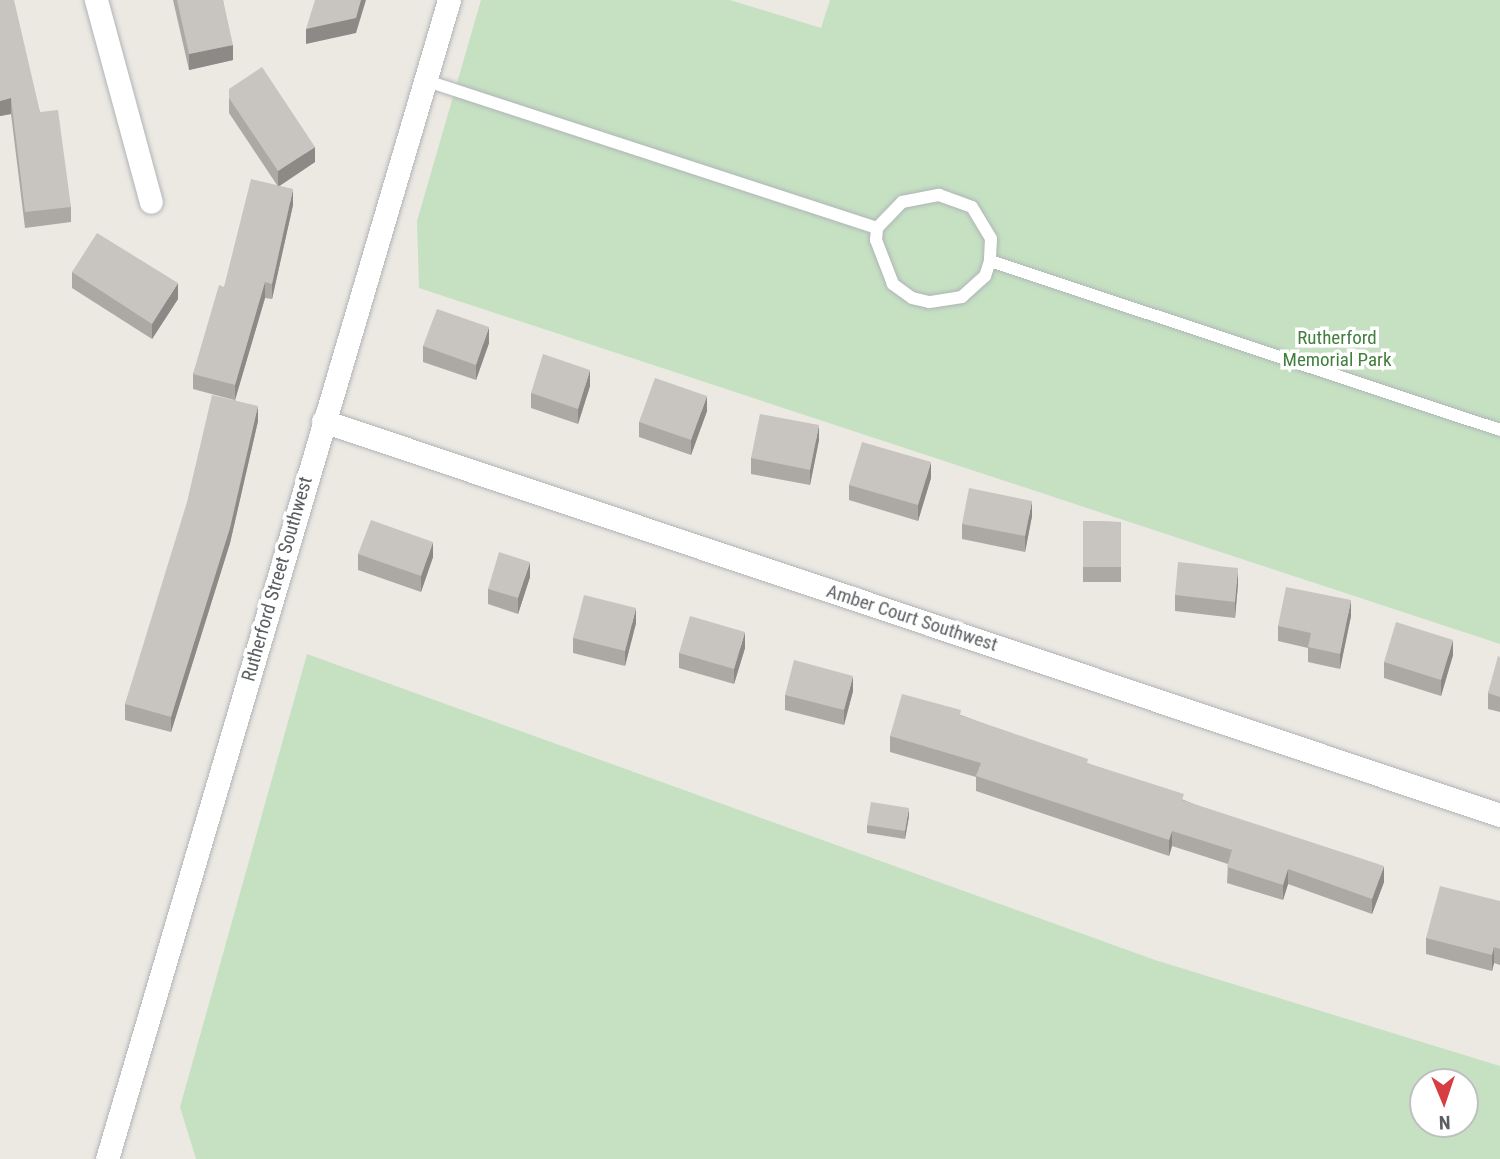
<!DOCTYPE html>
<style>
body{margin:0}
#map{position:relative;width:1500px;height:1159px;overflow:hidden;background:#ece9e3;font-family:"Roboto Condensed",sans-serif}
div>[style]{position:absolute}
.green>*{inset:0;background:#c5e1c2}
.roads{filter:drop-shadow(0 0 2px #b0b4b7) drop-shadow(0 0 2px #b0b4b7)}
.lane>*{height:12px;margin:-6px;padding:0 6px;transform-origin:6px;border-radius:6px;background:#fff}
.street>*{height:23px;margin:-11.5px;padding:0 11.5px;transform-origin:11.5px;border-radius:11.5px;background:#fff}
.wall>*{inset:0;background:#aca9a4}
.shaded-wall>*{inset:0;background:#8c8986}
.building>*{inset:0;background:#c8c4bf}
span{translate:-50% -50%;white-space:nowrap;text-align:center;line-height:1.15;-webkit-text-stroke:7px #fff;paint-order:stroke}
.park-label{font-size:19px;color:#417f3d}
.street-label{font-size:19px;color:#5b5f62}
.north{position:absolute;left:1409px;top:1068px;width:70px;height:70px;box-sizing:border-box;background:#fff;border:2px solid #bdbfc0;border-radius:50%;rotate:178deg;font-size:19px;font-weight:700;line-height:28px;text-align:center;color:#5b5f62}
.north::after{content:'';display:block;margin:auto;width:24px;height:32px;background:#d73e42;clip-path:polygon(50% 0,100% 100%,50% 72%,0 100%)}
</style>
<div id="map">
<div class="green">
<i style="clip-path:polygon(481px 0,730px 0,821px 28px,830px 0,1500px 0,1500px 644px,419px 288px,417px 221px)"></i>
<i style="clip-path:polygon(evenodd,307px 654px,1155px 960px,1500px 1066px,1500px 1159px,196px 1159px,180px 1107px,307px 654px,1423px 1082px,1465px 1082px,1465px 1124px,1423px 1124px,1423px 1082px)"></i>
</div>
<div class="roads">
<div class="lane">
<i style="left:424px;top:80px;width:477px;rotate:18.1deg"></i>
<i style="left:939px;top:195px;width:35px;rotate:20deg"></i>
<i style="left:972px;top:207px;width:37px;rotate:59deg"></i>
<i style="left:991px;top:239px;width:22px;rotate:93deg"></i>
<i style="left:990px;top:261px;width:16px;rotate:108deg"></i>
<i style="left:985px;top:276px;width:31px;rotate:138deg"></i>
<i style="left:962px;top:297px;width:33px;rotate:171deg"></i>
<i style="left:929px;top:302px;width:17px;rotate:-167deg"></i>
<i style="left:912px;top:298px;width:24px;rotate:-144deg"></i>
<i style="left:893px;top:284px;width:47px;rotate:-111.1deg"></i>
<i style="left:876px;top:240px;width:12px;rotate:-85deg"></i>
<i style="left:877px;top:228px;width:36px;rotate:-46deg"></i>
<i style="left:902px;top:202px;width:38px;rotate:-11deg"></i>
<i style="left:990px;top:261px;width:537px;rotate:18.33deg"></i>
</div>
<div class="street">
<i style="left:96px;top:0;width:209px;rotate:74.8deg"></i>
<i style="left:323px;top:421px;width:1241px;rotate:18.51deg"></i>
<i style="left:107px;top:1159px;width:1208px;rotate:-73.56deg"></i>
</div>
</div>
<div class="wall">
<i style="clip-path:polygon(0 0,40px 112px,71px 207px,71px 222px,25px 228px,11px 114px,0 116px)"></i>
<i style="clip-path:polygon(173px 0,223px 0,233px 60px,189px 70px)"></i>
<i style="clip-path:polygon(229px 89px,315px 162px,279px 186px,293px 205px,272px 299px,265px 298px,235px 400px,258px 421px,230px 543px,171px 732px,125px 720px,125px 704px,234px 400px,193px 389px,193px 374px,224px 287px,277px 185px,229px 113px)"></i>
<i style="clip-path:polygon(72px 272px,178px 299px,152px 339px,72px 288px)"></i>
<i style="clip-path:polygon(489px 343px,476px 380px,423px 362px,423px 346px)"></i>
<i style="clip-path:polygon(590px 386px,578px 424px,531px 408px,531px 393px)"></i>
<i style="clip-path:polygon(707px 411px,691px 455px,639px 437px,639px 422px)"></i>
<i style="clip-path:polygon(819px 440px,810px 485px,751px 474px,751px 458px)"></i>
<i style="clip-path:polygon(931px 478px,918px 521px,849px 500px,849px 485px)"></i>
<i style="clip-path:polygon(1032px 516px,1025px 552px,962px 539px,962px 524px)"></i>
<i style="clip-path:polygon(1083px 521px,1121px 522px,1121px 582px,1083px 582px)"></i>
<i style="clip-path:polygon(358px 554px,433px 557px,421px 592px,358px 570px)"></i>
<i style="clip-path:polygon(530px 577px,518px 614px,488px 604px,488px 589px)"></i>
<i style="clip-path:polygon(1238px 584px,1235px 618px,1175px 611px,1175px 595px)"></i>
<i style="clip-path:polygon(1351px 616px,1340px 669px,1308px 662px,1308px 648px,1278px 641px,1278px 626px)"></i>
<i style="clip-path:polygon(636px 623px,625px 666px,573px 653px,573px 638px)"></i>
<i style="clip-path:polygon(745px 648px,734px 684px,679px 668px,679px 653px)"></i>
<i style="clip-path:polygon(1453px 655px,1441px 696px,1384px 678px,1384px 662px)"></i>
<i style="clip-path:polygon(1500px 657px,1500px 712px,1488px 709px,1488px 693px)"></i>
<i style="clip-path:polygon(853px 691px,844px 725px,785px 710px,785px 695px)"></i>
<i style="clip-path:polygon(961px 715px,1184px 800px,1384px 882px,1372px 914px,1288px 884px,1283px 900px,1227px 883px,1228px 864px,1172px 846px,1169px 856px,976px 791px,976px 777px,890px 752px,890px 736px)"></i>
<i style="clip-path:polygon(909px 816px,905px 839px,867px 833px,867px 825px)"></i>
<i style="clip-path:polygon(1500px 901px,1500px 965px,1494px 963px,1492px 971px,1426px 954px,1426px 938px)"></i>
</div>
<div class="shaded-wall">
<i style="clip-path:polygon(361px 0,366px 0,356px 33px,306px 44px,306px 29px)"></i>
<i style="clip-path:polygon(233px 45px,233px 60px,189px 70px,189px 54px)"></i>
<i style="clip-path:polygon(11px 98px,11px 114px,0 116px,0 101px)"></i>
<i style="clip-path:polygon(315px 147px,315px 162px,278px 187px,278px 171px)"></i>
<i style="clip-path:polygon(293px 189px,293px 205px,272px 299px,272px 284px)"></i>
<i style="clip-path:polygon(265px 282px,265px 298px,235px 400px,235px 385px)"></i>
<i style="clip-path:polygon(178px 283px,178px 299px,152px 339px,152px 324px)"></i>
<i style="clip-path:polygon(489px 327px,489px 343px,476px 380px,476px 365px)"></i>
<i style="clip-path:polygon(590px 370px,590px 386px,578px 424px,578px 409px)"></i>
<i style="clip-path:polygon(707px 396px,707px 411px,691px 455px,691px 440px)"></i>
<i style="clip-path:polygon(258px 406px,258px 421px,230px 543px,171px 732px,171px 717px)"></i>
<i style="clip-path:polygon(819px 425px,819px 440px,810px 485px,810px 470px)"></i>
<i style="clip-path:polygon(931px 462px,931px 478px,918px 521px,918px 505px)"></i>
<i style="clip-path:polygon(1032px 501px,1032px 516px,1025px 552px,1025px 536px)"></i>
<i style="clip-path:polygon(433px 542px,433px 557px,421px 592px,421px 576px)"></i>
<i style="clip-path:polygon(530px 562px,530px 577px,518px 614px,518px 598px)"></i>
<i style="clip-path:polygon(1238px 568px,1238px 584px,1235px 618px,1235px 602px)"></i>
<i style="clip-path:polygon(1351px 600px,1351px 616px,1340px 669px,1340px 654px)"></i>
<i style="clip-path:polygon(636px 608px,636px 623px,625px 666px,625px 651px)"></i>
<i style="clip-path:polygon(745px 632px,745px 648px,734px 684px,734px 669px)"></i>
<i style="clip-path:polygon(1453px 640px,1453px 655px,1441px 696px,1441px 680px)"></i>
<i style="clip-path:polygon(853px 676px,853px 691px,844px 725px,844px 710px)"></i>
<i style="clip-path:polygon(909px 808px,909px 816px,905px 839px,905px 831px)"></i>
<i style="clip-path:polygon(1172px 831px,1172px 846px,1169px 856px,1169px 840px)"></i>
<i style="clip-path:polygon(1384px 866px,1384px 882px,1372px 914px,1372px 899px)"></i>
<i style="clip-path:polygon(1288px 869px,1288px 884px,1283px 900px,1283px 885px)"></i>
<i style="clip-path:polygon(1494px 947px,1494px 963px,1492px 971px,1492px 955px)"></i>
</div>
<div class="building">
<i style="clip-path:polygon(0 0,14px 0,40px 112px,58px 110px,71px 207px,25px 212px,11px 98px,0 101px)"></i>
<i style="clip-path:polygon(177px 0,223px 0,233px 45px,189px 54px)"></i>
<i style="clip-path:polygon(315px 0,361px 0,356px 18px,306px 29px)"></i>
<i style="clip-path:polygon(262px 67px,315px 147px,278px 171px,229px 98px,229px 89px)"></i>
<i style="clip-path:polygon(251px 179px,293px 189px,272px 284px,265px 282px,235px 385px,193px 374px,219px 285px,224px 287px)"></i>
<i style="clip-path:polygon(97px 233px,178px 283px,152px 324px,72px 272px)"></i>
<i style="clip-path:polygon(437px 309px,489px 327px,476px 365px,423px 346px)"></i>
<i style="clip-path:polygon(543px 354px,590px 370px,578px 409px,531px 393px)"></i>
<i style="clip-path:polygon(655px 378px,707px 396px,691px 440px,639px 422px)"></i>
<i style="clip-path:polygon(212px 395px,258px 406px,230px 528px,171px 717px,125px 704px,187px 502px)"></i>
<i style="clip-path:polygon(760px 414px,819px 425px,810px 470px,751px 458px)"></i>
<i style="clip-path:polygon(862px 442px,931px 462px,918px 505px,849px 485px)"></i>
<i style="clip-path:polygon(969px 488px,1032px 501px,1025px 536px,962px 524px)"></i>
<i style="clip-path:polygon(371px 520px,433px 542px,421px 576px,358px 554px)"></i>
<i style="clip-path:polygon(1083px 521px,1121px 522px,1121px 567px,1083px 567px)"></i>
<i style="clip-path:polygon(499px 552px,530px 562px,518px 598px,488px 589px)"></i>
<i style="clip-path:polygon(1178px 562px,1238px 568px,1235px 602px,1175px 595px)"></i>
<i style="clip-path:polygon(1286px 587px,1351px 600px,1340px 654px,1308px 647px,1311px 633px,1278px 626px)"></i>
<i style="clip-path:polygon(584px 595px,636px 608px,625px 651px,573px 638px)"></i>
<i style="clip-path:polygon(690px 616px,745px 632px,734px 669px,679px 653px)"></i>
<i style="clip-path:polygon(1396px 622px,1453px 640px,1441px 680px,1384px 662px)"></i>
<i style="clip-path:polygon(1498px 656px,1500px 657px,1500px 697px,1488px 693px)"></i>
<i style="clip-path:polygon(794px 660px,853px 676px,844px 710px,785px 695px)"></i>
<i style="clip-path:polygon(902px 694px,961px 710px,960px 715px,1088px 759px,1087px 763px,1184px 794px,1182px 800px,1384px 866px,1372px 899px,1288px 869px,1283px 885px,1227px 867px,1232px 850px,1172px 831px,1169px 840px,976px 776px,981px 763px,890px 736px)"></i>
<i style="clip-path:polygon(871px 802px,909px 808px,905px 831px,867px 825px)"></i>
<i style="clip-path:polygon(1440px 886px,1500px 901px,1500px 949px,1494px 947px,1492px 955px,1426px 938px)"></i>
</div>
<div class="park-label">
<span style="left:1337px;top:349px">Rutherford<br>Memorial Park</span>
</div>
<div class="street-label">
<span style="left:277px;top:579px;rotate:-74deg">Rutherford Street Southwest</span>
<span style="left:912px;top:618px;rotate:18deg">Amber Court Southwest</span>
</div>
<div class="north">N</div>
</div>
